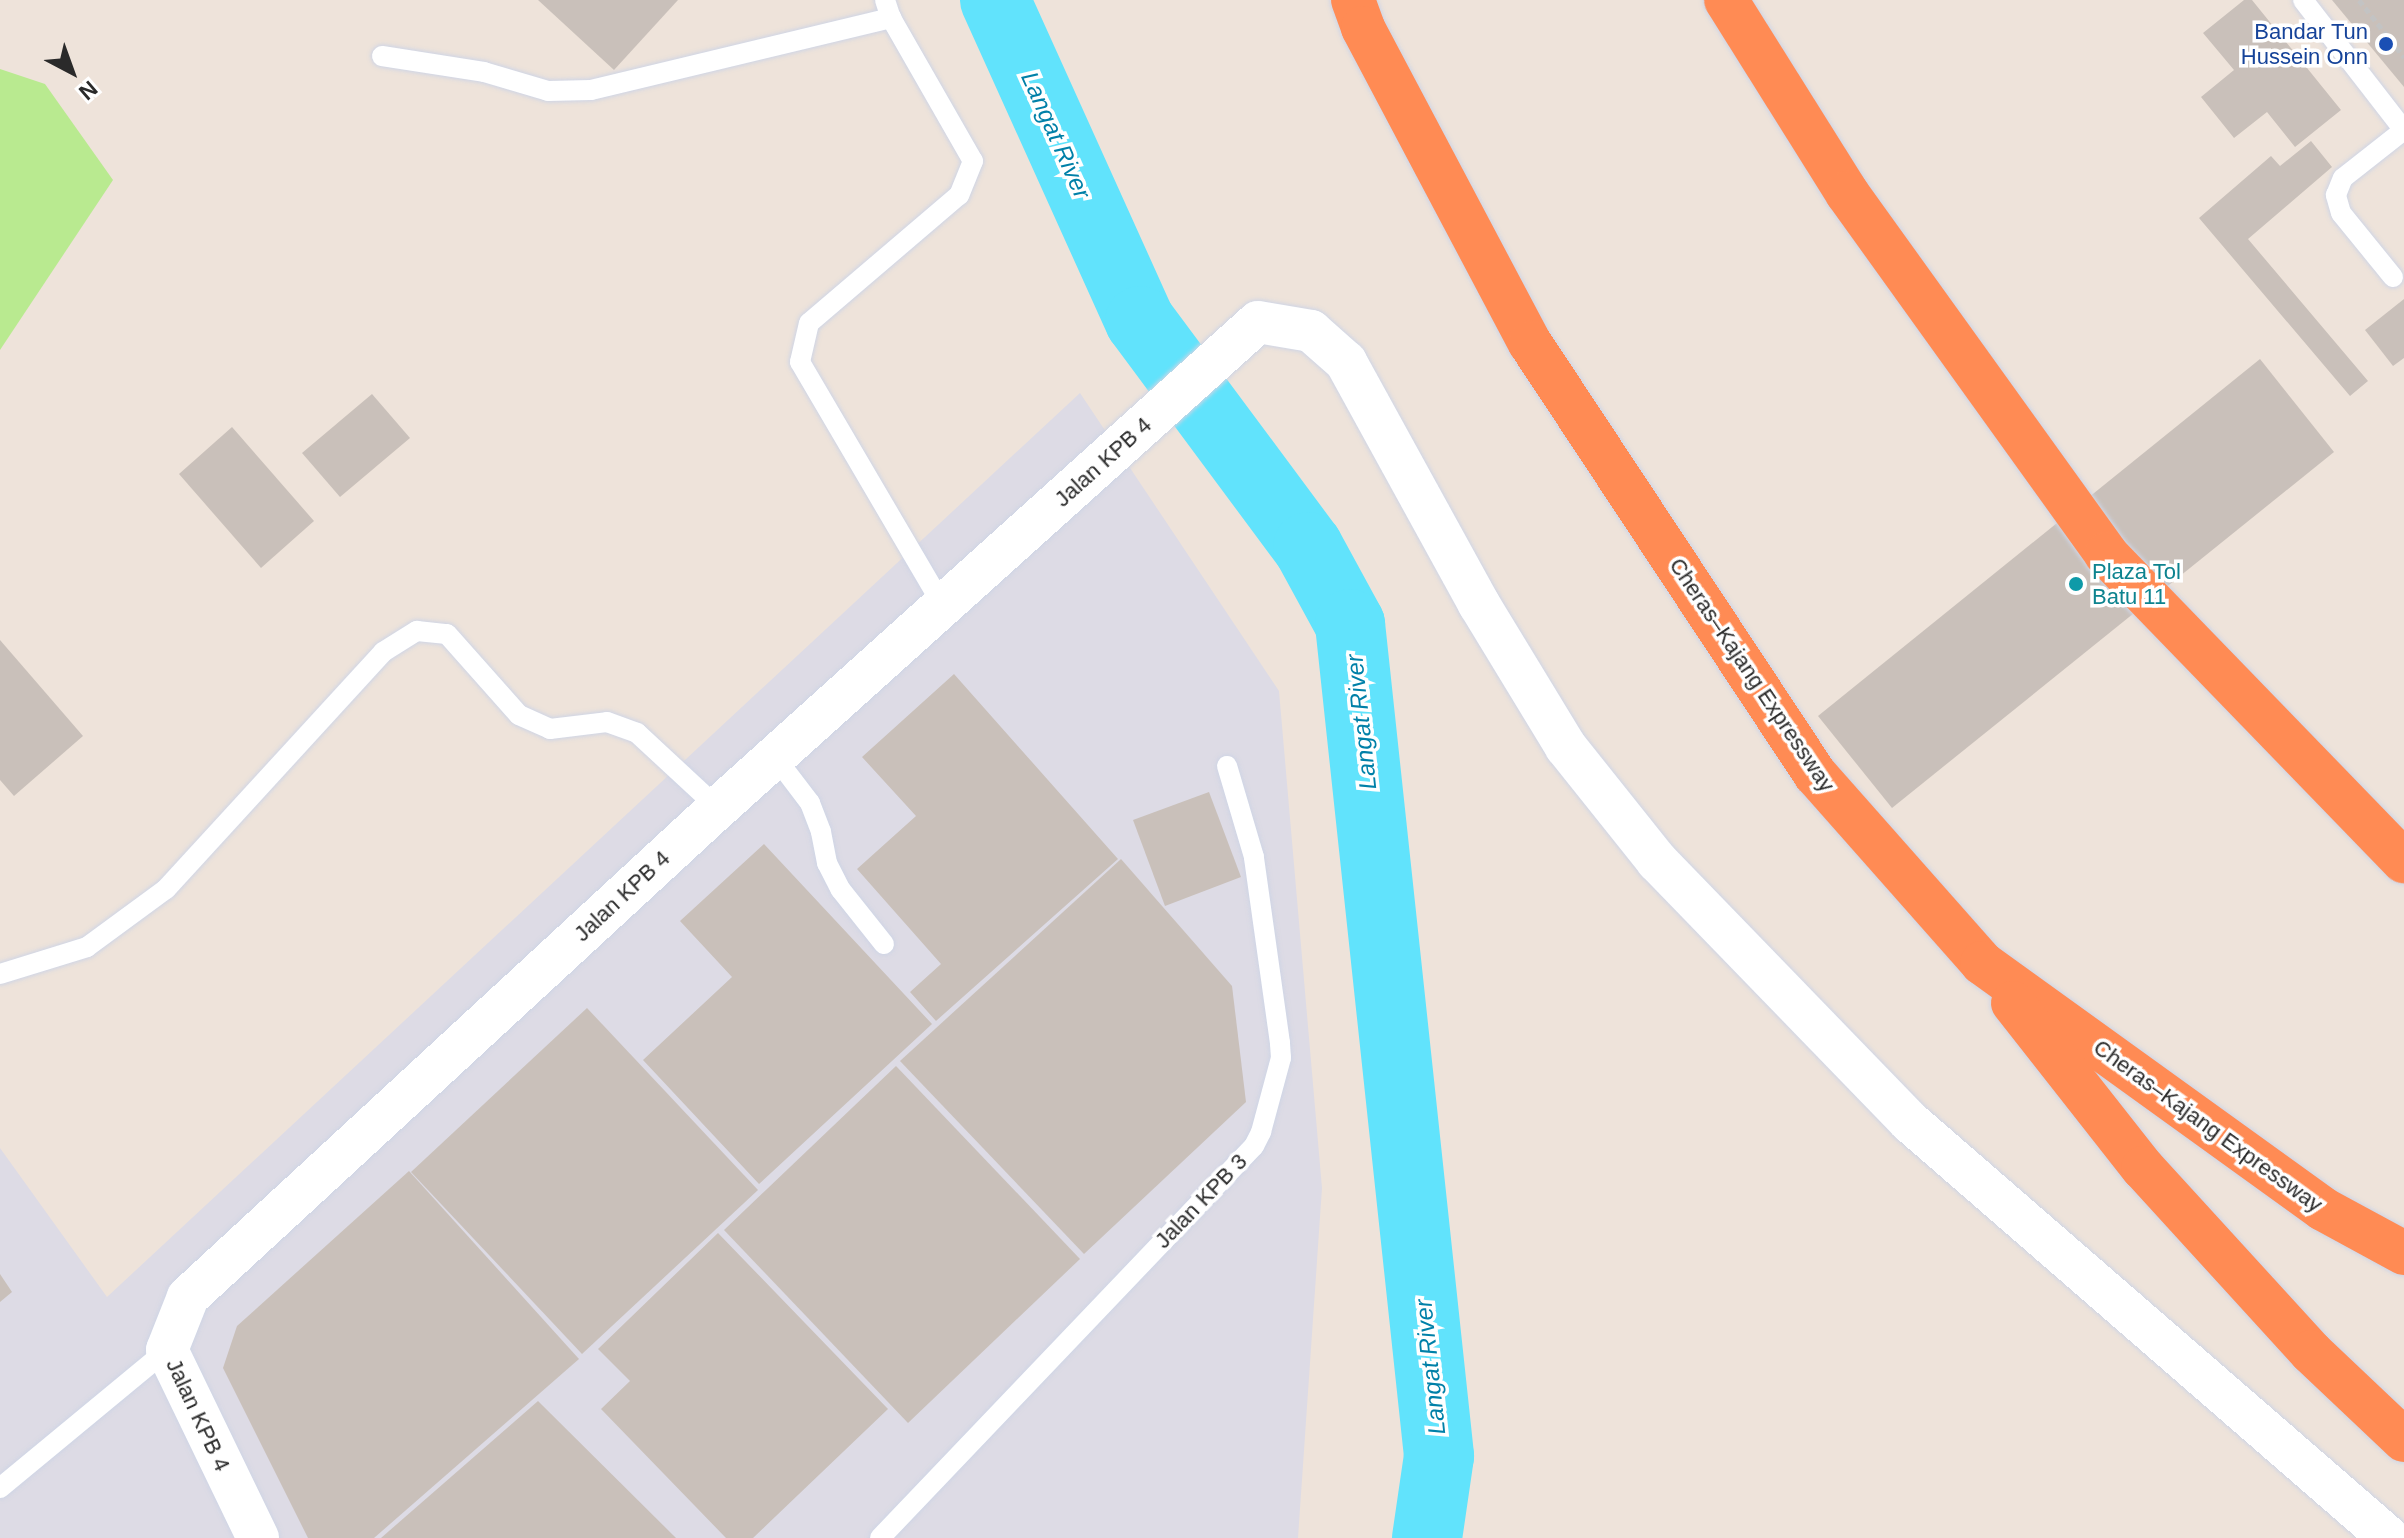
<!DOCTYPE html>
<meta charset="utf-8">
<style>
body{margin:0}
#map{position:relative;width:2404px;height:1538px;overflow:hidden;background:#eee3da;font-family:Helvetica,sans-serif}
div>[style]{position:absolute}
.industrial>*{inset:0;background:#dddbe5}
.green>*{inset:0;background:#b9ea90}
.river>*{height:70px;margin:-35px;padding:0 35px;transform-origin:35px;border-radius:35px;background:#61e3fc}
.building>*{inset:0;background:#c9c0ba}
.path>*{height:5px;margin-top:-2.5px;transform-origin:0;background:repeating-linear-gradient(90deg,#c3c3c3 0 6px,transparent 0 10px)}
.roads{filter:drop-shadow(0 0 2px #cfd5e5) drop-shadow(0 0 2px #cfd5e5)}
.lane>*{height:20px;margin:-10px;padding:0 10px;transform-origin:10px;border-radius:10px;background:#fff}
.street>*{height:42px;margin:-21px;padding:0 21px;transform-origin:21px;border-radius:21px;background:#fff}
.highway>*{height:44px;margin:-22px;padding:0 22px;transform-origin:22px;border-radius:22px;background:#ff8b54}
.dots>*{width:22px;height:22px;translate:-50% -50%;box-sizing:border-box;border:4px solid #fff;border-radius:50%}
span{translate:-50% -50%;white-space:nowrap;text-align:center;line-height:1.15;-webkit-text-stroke:7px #fff;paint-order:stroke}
.transit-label{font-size:22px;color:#164399}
.right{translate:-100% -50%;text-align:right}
.street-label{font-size:22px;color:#2a2a2a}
.culture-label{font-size:22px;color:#0d838f}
.left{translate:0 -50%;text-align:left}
.water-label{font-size:24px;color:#0080a8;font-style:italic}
.north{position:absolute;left:32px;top:32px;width:80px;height:80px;-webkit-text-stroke:6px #fff;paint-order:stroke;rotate:139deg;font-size:22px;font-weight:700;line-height:32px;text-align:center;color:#2a2a2a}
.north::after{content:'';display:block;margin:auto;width:28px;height:36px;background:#2a2a2a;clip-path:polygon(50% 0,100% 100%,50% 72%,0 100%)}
</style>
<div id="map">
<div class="industrial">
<i style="clip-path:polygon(1080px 393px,1279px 691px,1322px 1188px,1298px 1538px,0 1538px,0 1148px,107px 1297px)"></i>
</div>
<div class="green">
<i style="clip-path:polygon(0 69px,45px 84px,113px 180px,0 350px)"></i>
</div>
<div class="river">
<i style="left:995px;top:0;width:352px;rotate:65.7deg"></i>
<i style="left:1140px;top:321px;width:282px;rotate:53.4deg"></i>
<i style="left:1308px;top:547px;width:88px;rotate:61.4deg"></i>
<i style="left:1350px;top:624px;width:837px;rotate:83.89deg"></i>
<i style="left:1439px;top:1456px;width:83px;rotate:98.3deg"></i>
</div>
<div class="building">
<i style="clip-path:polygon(538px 0,678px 0,614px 70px)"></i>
<i style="clip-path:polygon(2244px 0,2252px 0,2341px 110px,2295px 147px,2267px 112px,2234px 138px,2201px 97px,2234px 70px,2203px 33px)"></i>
<i style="clip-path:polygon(2332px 0,2404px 0,2404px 87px)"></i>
<i style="clip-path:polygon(2311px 141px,2332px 167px,2248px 239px,2368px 381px,2350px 396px,2199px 218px,2271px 156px,2280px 166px)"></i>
<i style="clip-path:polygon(2404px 299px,2404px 358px,2393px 366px,2365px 330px)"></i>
<i style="clip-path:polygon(2260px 359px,2334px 452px,1892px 808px,1818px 716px)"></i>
<i style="clip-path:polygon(372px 394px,410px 438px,340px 497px,302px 453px)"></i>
<i style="clip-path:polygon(232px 427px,314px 521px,261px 568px,179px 474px)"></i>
<i style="clip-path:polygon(0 640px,83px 736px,14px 796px,0 780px)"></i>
<i style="clip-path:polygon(954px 674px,1118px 859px,936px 1021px,910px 992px,941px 964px,857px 869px,916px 816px,862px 757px)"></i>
<i style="clip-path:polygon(1209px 792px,1241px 877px,1165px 906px,1133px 820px)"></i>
<i style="clip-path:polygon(764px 844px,932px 1024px,759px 1184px,643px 1060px,732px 977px,680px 921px)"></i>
<i style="clip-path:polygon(1121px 859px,1232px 986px,1246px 1102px,1084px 1254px,900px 1061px)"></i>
<i style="clip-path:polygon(587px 1008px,758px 1190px,582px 1354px,411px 1172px)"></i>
<i style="clip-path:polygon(896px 1066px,1080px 1259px,908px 1423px,724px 1230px)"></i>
<i style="clip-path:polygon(409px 1171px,579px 1359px,374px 1538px,308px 1538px,223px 1368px,237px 1326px)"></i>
<i style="clip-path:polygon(718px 1233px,888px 1409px,753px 1538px,726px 1538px,601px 1409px,630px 1381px,598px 1349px)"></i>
<i style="clip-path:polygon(0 1274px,12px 1292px,0 1302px)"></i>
<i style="clip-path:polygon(538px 1401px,676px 1538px,381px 1538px)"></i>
</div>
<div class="path">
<i style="left:2359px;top:0;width:73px;rotate:51.7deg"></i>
</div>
<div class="roads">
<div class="lane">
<i style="left:885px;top:0;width:19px;rotate:72deg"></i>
<i style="left:891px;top:18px;width:165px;rotate:60.2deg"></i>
<i style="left:973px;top:161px;width:37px;rotate:112deg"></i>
<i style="left:959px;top:195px;width:197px;rotate:139.5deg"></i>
<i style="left:809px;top:323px;width:40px;rotate:103deg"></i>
<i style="left:800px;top:362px;width:284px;rotate:59.6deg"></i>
<i style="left:2303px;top:0;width:165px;rotate:52.2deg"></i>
<i style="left:382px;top:56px;width:103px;rotate:8.9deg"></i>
<i style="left:484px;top:72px;width:67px;rotate:16.5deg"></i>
<i style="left:548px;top:91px;width:43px;rotate:-1.3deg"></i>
<i style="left:591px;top:90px;width:309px;rotate:-13.5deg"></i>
<i style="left:2393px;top:277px;width:82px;rotate:-129.1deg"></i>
<i style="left:2341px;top:213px;width:19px;rotate:-106deg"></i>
<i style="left:2336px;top:195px;width:18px;rotate:-68deg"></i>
<i style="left:2343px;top:178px;width:78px;rotate:-38.2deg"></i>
<i style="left:775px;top:757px;width:58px;rotate:52.7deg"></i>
<i style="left:810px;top:803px;width:31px;rotate:69deg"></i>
<i style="left:821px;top:832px;width:32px;rotate:79deg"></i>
<i style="left:827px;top:863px;width:30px;rotate:63deg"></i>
<i style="left:841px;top:890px;width:69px;rotate:51.5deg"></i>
<i style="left:0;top:974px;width:91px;rotate:-17.2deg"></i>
<i style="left:87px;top:947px;width:98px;rotate:-36.3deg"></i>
<i style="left:166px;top:889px;width:321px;rotate:-47.5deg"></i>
<i style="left:383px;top:652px;width:40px;rotate:-32deg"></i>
<i style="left:417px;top:631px;width:30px;rotate:6deg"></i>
<i style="left:447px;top:634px;width:108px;rotate:48.4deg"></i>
<i style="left:519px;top:715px;width:34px;rotate:24deg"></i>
<i style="left:550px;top:729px;width:57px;rotate:-7deg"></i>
<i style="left:607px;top:722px;width:32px;rotate:20deg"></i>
<i style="left:637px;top:733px;width:110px;rotate:42.8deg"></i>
<i style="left:0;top:1488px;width:217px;rotate:-39.6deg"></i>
<i style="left:880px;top:1538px;width:542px;rotate:-46.35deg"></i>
<i style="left:1254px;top:1146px;width:16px;rotate:-63deg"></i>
<i style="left:1261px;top:1132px;width:77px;rotate:-74.9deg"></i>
<i style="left:1281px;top:1058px;width:15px;rotate:-94deg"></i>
<i style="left:1280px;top:1043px;width:188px;rotate:-98deg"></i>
<i style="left:1254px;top:857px;width:95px;rotate:-106.5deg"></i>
</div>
<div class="street">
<i style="left:258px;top:1538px;width:209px;rotate:-115.8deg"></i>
<i style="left:167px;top:1350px;width:57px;rotate:-68.4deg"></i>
<i style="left:188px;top:1297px;width:721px;rotate:-42.7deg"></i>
<i style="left:718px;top:808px;width:726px;rotate:-41.99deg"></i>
<i style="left:1258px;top:322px;width:54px;rotate:9.6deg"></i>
<i style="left:1311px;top:331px;width:47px;rotate:41.5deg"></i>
<i style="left:1346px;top:362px;width:276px;rotate:61.2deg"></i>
<i style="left:1479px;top:604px;width:167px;rotate:58.7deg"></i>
<i style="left:1566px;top:747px;width:146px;rotate:51.4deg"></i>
<i style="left:1657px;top:861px;width:363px;rotate:45.9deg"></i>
<i style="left:1910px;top:1122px;width:634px;rotate:40.97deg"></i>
</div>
<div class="highway">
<i style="left:1353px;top:0;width:30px;rotate:70deg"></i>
<i style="left:1363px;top:28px;width:357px;rotate:62.1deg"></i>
<i style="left:1530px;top:343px;width:517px;rotate:56.53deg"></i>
<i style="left:1815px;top:774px;width:252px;rotate:48.5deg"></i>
<i style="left:1982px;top:963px;width:420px;rotate:35.8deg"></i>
<i style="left:2323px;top:1209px;width:92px;rotate:28.5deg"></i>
<i style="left:1726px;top:0;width:228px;rotate:57.9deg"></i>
<i style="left:1847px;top:193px;width:444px;rotate:54.3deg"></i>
<i style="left:2106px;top:554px;width:428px;rotate:45.9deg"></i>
<i style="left:2013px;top:1003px;width:210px;rotate:51.8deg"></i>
<i style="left:2143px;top:1168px;width:249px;rotate:47.6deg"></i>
<i style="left:2311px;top:1352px;width:128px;rotate:43.4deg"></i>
</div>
</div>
<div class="dots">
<i style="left:2386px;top:44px;background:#1a4fb4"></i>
<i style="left:2076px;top:584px;background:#0f9aa8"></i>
</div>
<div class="transit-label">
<span class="right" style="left:2368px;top:44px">Bandar Tun<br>Hussein Onn</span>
</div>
<div class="street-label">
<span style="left:1103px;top:462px;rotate:-42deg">Jalan KPB 4</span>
<span style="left:1752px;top:675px;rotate:56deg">Cheras–Kajang Expressway</span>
<span style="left:622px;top:896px;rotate:-43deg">Jalan KPB 4</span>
<span style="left:2208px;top:1126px;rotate:36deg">Cheras–Kajang Expressway</span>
<span style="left:1201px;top:1201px;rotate:-46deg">Jalan KPB 3</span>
<span style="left:198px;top:1415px;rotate:65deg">Jalan KPB 4</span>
</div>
<div class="culture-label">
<span class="left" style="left:2092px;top:584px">Plaza Tol<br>Batu 11</span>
</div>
<div class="water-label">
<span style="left:1056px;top:135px;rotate:66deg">Langat River</span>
<span style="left:1361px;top:722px;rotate:-96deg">Langat River</span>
<span style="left:1430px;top:1367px;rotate:-96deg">Langat River</span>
</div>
<div class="north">N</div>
</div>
